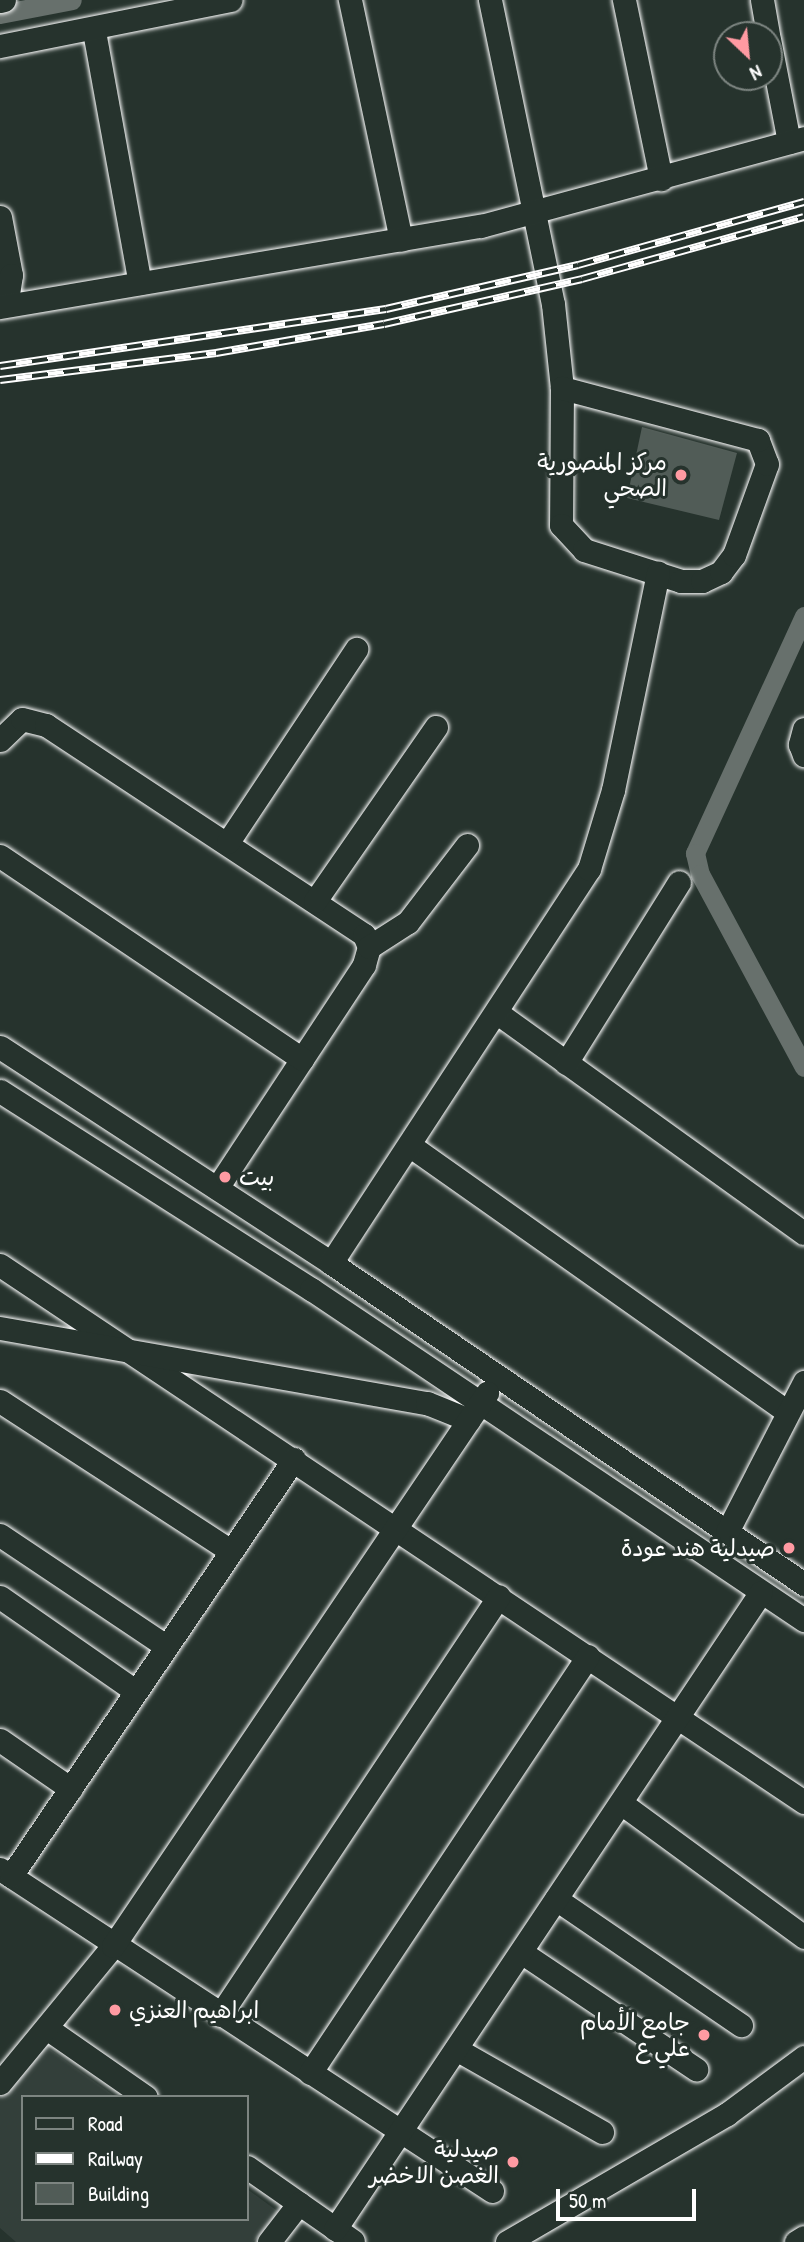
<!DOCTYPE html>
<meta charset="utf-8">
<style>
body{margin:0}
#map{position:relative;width:804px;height:2242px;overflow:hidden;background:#26332d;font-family:"Patrick Hand","Playpen Sans Arabic",sans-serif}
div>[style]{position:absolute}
.built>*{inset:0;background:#333f3a}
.canal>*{height:19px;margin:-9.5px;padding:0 9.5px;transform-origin:9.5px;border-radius:9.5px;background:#67706c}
.building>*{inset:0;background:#515c57}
.roads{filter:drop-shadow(0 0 2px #fff) drop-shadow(0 0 2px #fff)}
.minor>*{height:23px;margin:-11.5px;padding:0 11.5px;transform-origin:11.5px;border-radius:11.5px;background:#26332d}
.rail>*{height:8px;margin-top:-4px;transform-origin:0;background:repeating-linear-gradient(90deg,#26332d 0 16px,#fff 0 32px);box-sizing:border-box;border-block:2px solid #fff}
.dots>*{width:19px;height:19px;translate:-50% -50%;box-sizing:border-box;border:4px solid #26332d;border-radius:50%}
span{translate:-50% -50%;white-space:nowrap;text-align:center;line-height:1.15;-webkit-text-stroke:6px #26332d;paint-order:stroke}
.poi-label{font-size:23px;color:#fff}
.right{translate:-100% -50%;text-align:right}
.left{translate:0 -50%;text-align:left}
.legend{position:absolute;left:21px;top:2095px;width:228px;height:126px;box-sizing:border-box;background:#26332d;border:2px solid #7d8581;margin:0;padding:9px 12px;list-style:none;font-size:21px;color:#fff}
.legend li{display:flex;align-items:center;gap:14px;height:35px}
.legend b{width:35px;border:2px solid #7d8581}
.north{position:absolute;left:713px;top:21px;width:70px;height:70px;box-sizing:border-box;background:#26332d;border:2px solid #7d8581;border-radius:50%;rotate:154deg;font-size:19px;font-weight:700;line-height:28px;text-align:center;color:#fff}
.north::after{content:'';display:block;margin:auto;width:24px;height:32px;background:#ff9aa2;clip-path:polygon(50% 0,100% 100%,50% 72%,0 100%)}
.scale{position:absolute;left:556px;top:2189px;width:140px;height:32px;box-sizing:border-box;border:4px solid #fff;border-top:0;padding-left:9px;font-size:21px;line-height:24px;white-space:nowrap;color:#fff;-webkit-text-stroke:5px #26332d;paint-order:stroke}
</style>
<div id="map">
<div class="built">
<i style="clip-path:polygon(45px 2046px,116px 2097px,23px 2097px,23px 2219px,247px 2219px,247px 2189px,280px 2213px,253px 2242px,16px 2242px,0 2228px,0 2098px)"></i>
</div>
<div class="canal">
<i style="left:0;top:14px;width:73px;rotate:-11deg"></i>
<i style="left:804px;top:616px;width:261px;rotate:114.7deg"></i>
<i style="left:695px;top:853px;width:22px;rotate:77deg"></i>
<i style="left:700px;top:874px;width:219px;rotate:61.7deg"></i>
</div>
<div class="building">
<i style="clip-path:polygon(642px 427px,737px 453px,719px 520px,627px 498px)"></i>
</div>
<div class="roads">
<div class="minor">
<i style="left:350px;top:0;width:245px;rotate:78deg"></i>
<i style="left:490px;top:0;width:310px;rotate:78.3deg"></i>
<i style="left:553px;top:304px;width:84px;rotate:83.9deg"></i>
<i style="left:562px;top:388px;width:137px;rotate:90.4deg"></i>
<i style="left:561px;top:525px;width:34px;rotate:47deg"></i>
<i style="left:584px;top:550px;width:102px;rotate:17.7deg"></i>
<i style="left:681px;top:581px;width:21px"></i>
<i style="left:702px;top:581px;width:21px;rotate:-25deg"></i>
<i style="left:721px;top:572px;width:21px;rotate:-53deg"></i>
<i style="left:734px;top:555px;width:97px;rotate:-70.1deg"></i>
<i style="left:767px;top:464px;width:26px;rotate:-111deg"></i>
<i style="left:758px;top:440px;width:203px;rotate:-165.1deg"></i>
<i style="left:624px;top:0;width:183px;rotate:78.3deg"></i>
<i style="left:762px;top:0;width:36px;rotate:80deg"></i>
<i style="left:0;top:1px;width:4px;rotate:-14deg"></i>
<i style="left:94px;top:31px;width:256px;rotate:79.7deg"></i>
<i style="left:769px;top:39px;width:105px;rotate:79deg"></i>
<i style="left:0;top:46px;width:235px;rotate:-11.3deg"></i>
<i style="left:0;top:217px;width:59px;rotate:79.3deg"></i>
<i style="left:11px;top:275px;width:30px;rotate:99deg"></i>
<i style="left:0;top:307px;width:488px;rotate:-9.6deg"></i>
<i style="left:481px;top:226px;width:335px;rotate:-15.2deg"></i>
<i style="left:804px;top:729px;width:16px;rotate:105deg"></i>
<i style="left:800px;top:744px;width:12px;rotate:70deg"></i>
<i style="left:0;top:740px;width:30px;rotate:-44deg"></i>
<i style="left:22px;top:719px;width:25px;rotate:14deg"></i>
<i style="left:46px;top:725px;width:381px;rotate:33.4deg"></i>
<i style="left:364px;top:935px;width:13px;rotate:67deg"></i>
<i style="left:369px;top:947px;width:19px;rotate:106deg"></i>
<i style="left:364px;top:965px;width:267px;rotate:123.4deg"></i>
<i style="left:228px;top:842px;width:232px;rotate:-56.4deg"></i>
<i style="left:0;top:856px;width:364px;rotate:33.9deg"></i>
<i style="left:315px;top:901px;width:212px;rotate:-55.2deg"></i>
<i style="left:369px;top:947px;width:46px;rotate:-32.7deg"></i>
<i style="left:408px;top:922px;width:97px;rotate:-52.5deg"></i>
<i style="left:499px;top:1014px;width:375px;rotate:35.7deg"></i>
<i style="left:0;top:1047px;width:395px;rotate:33.1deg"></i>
<i style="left:331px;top:1263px;width:572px;rotate:34.16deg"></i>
<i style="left:566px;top:1063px;width:213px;rotate:-58deg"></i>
<i style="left:0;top:1091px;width:369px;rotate:32.5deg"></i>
<i style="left:311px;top:1289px;width:594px;rotate:33.88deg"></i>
<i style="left:412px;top:1147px;width:459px;rotate:35.2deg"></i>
<i style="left:331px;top:1263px;width:471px;rotate:-56.8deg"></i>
<i style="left:589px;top:869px;width:83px;rotate:-73.1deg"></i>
<i style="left:613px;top:790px;width:222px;rotate:-78.3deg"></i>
<i style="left:0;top:1265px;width:967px;rotate:33.74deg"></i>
<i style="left:0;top:1328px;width:434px;rotate:10deg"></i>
<i style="left:427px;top:1403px;width:45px;rotate:22deg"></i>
<i style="left:0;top:1401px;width:275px;rotate:33deg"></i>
<i style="left:727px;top:1532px;width:169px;rotate:-62.8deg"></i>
<i style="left:0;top:1535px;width:200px;rotate:33.8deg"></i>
<i style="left:0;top:1597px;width:165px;rotate:34.8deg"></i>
<i style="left:0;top:1740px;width:86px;rotate:34.6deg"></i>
<i style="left:621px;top:1803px;width:227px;rotate:36.2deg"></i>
<i style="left:0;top:1869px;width:588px;rotate:33.2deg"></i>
<i style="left:11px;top:1876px;width:504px;rotate:-55.84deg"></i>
<i style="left:556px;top:1899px;width:224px;rotate:34.3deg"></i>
<i style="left:521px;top:1952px;width:211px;rotate:33.8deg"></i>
<i style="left:220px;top:2015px;width:503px;rotate:-56.34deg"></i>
<i style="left:48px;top:2029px;width:119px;rotate:34.8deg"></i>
<i style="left:456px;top:2049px;width:168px;rotate:29.6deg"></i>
<i style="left:310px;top:2073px;width:501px;rotate:-56.31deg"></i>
<i style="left:0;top:2083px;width:178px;rotate:-50.5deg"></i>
<i style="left:113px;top:1946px;width:668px;rotate:-55.93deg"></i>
<i style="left:247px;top:2167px;width:129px;rotate:34.9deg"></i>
<i style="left:335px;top:2229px;width:766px;rotate:-56.23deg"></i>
<i style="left:269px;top:2242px;width:49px;rotate:-52.4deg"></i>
<i style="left:507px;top:2242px;width:255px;rotate:-30.2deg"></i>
<i style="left:727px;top:2114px;width:96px;rotate:-36.5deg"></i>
<i style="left:796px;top:2242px;width:9px;rotate:-32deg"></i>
</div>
</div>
<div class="rail">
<i style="left:0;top:366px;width:390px;rotate:-8.4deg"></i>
<i style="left:386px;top:309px;width:197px;rotate:-12.9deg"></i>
<i style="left:578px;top:265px;width:235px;rotate:-15.6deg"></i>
<i style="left:0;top:380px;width:218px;rotate:-7.1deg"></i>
<i style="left:216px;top:353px;width:170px;rotate:-9.8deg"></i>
<i style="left:384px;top:324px;width:203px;rotate:-12.8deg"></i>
<i style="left:582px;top:279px;width:230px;rotate:-15.6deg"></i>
</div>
<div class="dots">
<i style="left:681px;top:475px;background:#ff9aa2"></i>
<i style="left:225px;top:1177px;background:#ff9aa2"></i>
<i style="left:789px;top:1548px;background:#ff9aa2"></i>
<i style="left:115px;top:2010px;background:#ff9aa2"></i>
<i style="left:704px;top:2035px;background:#ff9aa2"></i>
<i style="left:513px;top:2162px;background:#ff9aa2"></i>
</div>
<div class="poi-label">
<span class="right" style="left:667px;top:475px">مركز المنصورية<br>الصحي</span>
<span class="left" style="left:239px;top:1177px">بيت</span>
<span class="right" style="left:775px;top:1548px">صيدلية هند عودة</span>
<span class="left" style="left:129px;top:2010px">ابراهيم العنزي</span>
<span class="right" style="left:690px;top:2035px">جامع الأمام<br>علي ع</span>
<span class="right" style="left:499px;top:2162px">صيدلية<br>الغصن الاخضر</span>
</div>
<ul class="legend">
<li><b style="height:9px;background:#26332d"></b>Road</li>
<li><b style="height:9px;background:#fff"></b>Railway</li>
<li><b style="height:19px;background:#515c57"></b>Building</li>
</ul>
<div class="north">N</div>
<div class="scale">50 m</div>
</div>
